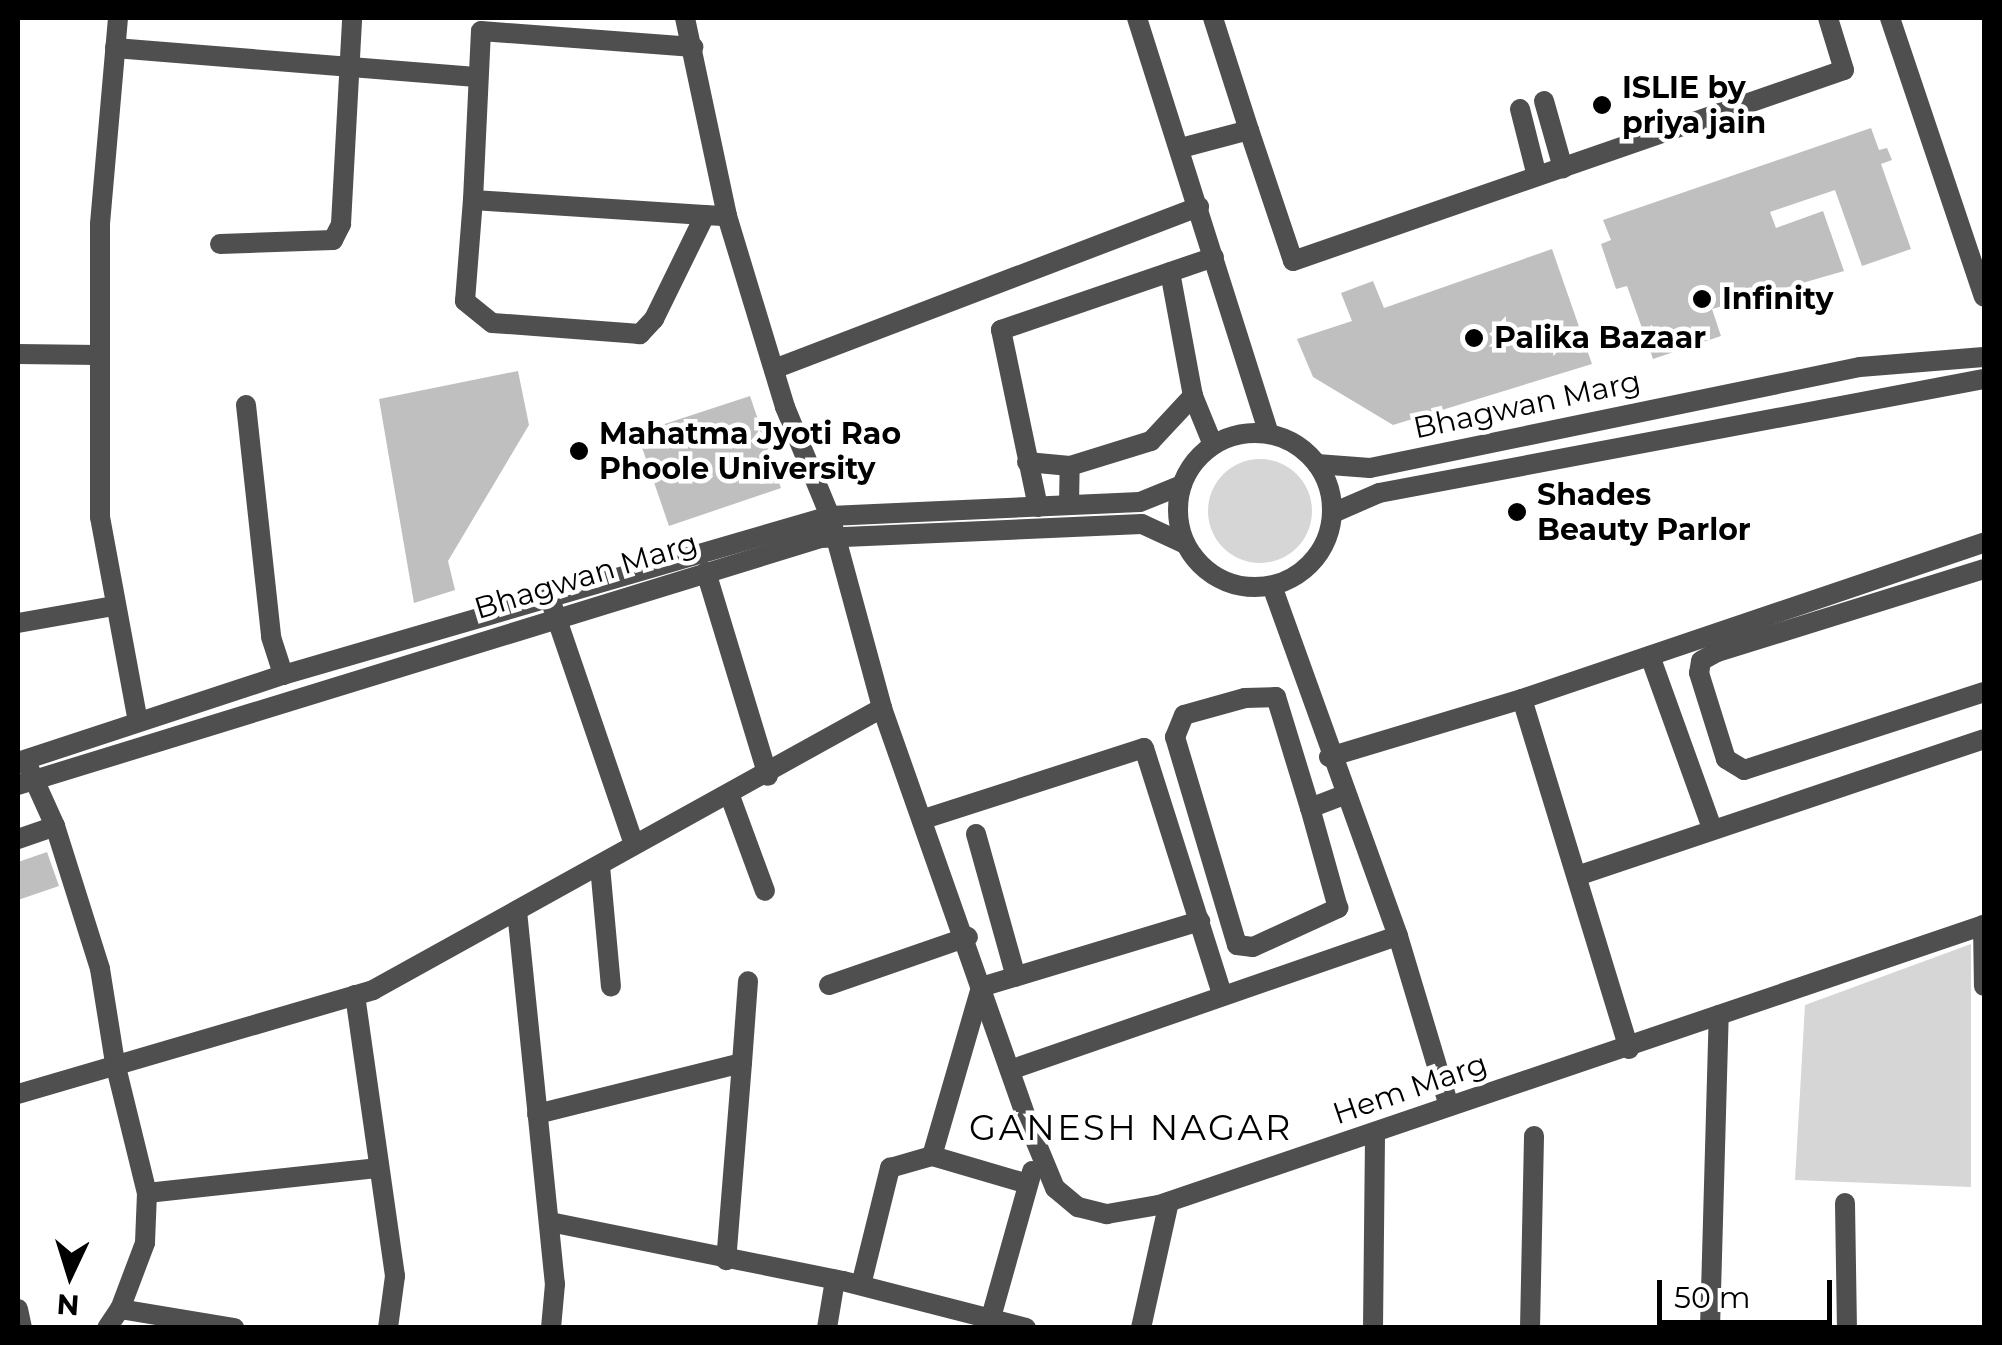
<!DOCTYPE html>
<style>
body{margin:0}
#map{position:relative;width:2002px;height:1345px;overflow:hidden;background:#fff;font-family:Montserrat,sans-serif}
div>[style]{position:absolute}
.green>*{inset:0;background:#d6d6d6}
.round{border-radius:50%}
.building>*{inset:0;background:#bfbfbf}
.minor>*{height:20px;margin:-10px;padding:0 10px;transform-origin:10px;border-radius:10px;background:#4f4f4f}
.tertiary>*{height:20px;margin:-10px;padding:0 10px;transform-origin:10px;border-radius:10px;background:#4f4f4f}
.tertiary>.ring{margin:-10px;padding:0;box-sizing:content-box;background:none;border:20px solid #4f4f4f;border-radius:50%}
.dots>*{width:28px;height:28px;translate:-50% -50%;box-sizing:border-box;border:5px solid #fff;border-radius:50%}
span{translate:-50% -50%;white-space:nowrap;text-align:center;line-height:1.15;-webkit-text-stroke:9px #fff;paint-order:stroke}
.poi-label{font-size:30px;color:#000;font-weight:700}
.left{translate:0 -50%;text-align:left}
.street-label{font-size:30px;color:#000}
.quarter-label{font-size:35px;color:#000;letter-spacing:2.5px}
.frame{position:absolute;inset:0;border:20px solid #000;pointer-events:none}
.north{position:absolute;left:20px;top:1225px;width:100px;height:100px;-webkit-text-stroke:8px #fff;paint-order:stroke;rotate:184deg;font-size:28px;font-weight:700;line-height:40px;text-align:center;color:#000}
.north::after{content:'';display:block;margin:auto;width:35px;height:45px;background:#000;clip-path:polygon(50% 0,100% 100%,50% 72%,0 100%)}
.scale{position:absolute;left:1657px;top:1280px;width:175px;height:45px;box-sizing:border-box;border:5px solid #000;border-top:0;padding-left:12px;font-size:30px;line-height:35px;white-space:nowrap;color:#000;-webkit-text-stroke:8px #fff;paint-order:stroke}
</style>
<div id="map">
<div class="green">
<i class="round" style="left:1208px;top:459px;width:104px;height:104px"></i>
<i style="clip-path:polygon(1971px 944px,1971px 1187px,1795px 1180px,1805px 1005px)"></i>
</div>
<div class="building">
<i style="clip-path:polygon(1871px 128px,1879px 150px,1887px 148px,1892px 160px,1881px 164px,1911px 249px,1862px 266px,1835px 190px,1770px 212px,1776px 228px,1823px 211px,1844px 271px,1712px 309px,1721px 336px,1653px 359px,1627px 286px,1616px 289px,1601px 244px,1611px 240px,1603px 220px)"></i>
<i style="clip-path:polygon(1552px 249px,1592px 364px,1393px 425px,1313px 377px,1297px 339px,1352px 321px,1341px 293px,1373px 281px,1384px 308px)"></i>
<i style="clip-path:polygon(518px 371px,529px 425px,448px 561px,455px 590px,414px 603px,379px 399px)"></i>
<i style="clip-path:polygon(750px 396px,781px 488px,669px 526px,637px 433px)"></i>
<i style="clip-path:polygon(47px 852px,59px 886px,18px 900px,18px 862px)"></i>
</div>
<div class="minor">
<i style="left:118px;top:18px;width:207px;rotate:95deg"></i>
<i style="left:100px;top:224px;width:293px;rotate:90deg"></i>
<i style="left:100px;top:517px;width:208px;rotate:79.5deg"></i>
<i style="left:685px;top:18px;width:202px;rotate:78deg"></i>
<i style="left:727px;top:216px;width:200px;rotate:73.1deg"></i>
<i style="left:785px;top:407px;width:118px;rotate:67.6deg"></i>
<i style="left:830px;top:516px;width:199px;rotate:74.8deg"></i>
<i style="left:882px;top:708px;width:435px;rotate:70.6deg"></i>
<i style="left:1026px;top:1118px;width:76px;rotate:67.5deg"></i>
<i style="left:1055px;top:1188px;width:30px;rotate:40deg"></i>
<i style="left:1078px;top:1207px;width:30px;rotate:14deg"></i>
<i style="left:1107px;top:1214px;width:53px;rotate:-9.8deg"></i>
<i style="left:1159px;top:1205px;width:871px;rotate:-18.75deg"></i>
<i style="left:1213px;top:18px;width:118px;rotate:72.2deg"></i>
<i style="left:1890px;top:18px;width:294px;rotate:71.4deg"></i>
<i style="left:115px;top:48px;width:362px;rotate:4.6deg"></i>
<i style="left:1544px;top:101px;width:70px;rotate:74.2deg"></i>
<i style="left:1520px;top:109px;width:69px;rotate:75.8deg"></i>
<i style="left:1181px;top:148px;width:70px;rotate:-14.8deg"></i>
<i style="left:1249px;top:130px;width:138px;rotate:71.4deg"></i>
<i style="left:1293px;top:261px;width:583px;rotate:-19.12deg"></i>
<i style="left:1844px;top:70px;width:54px;rotate:-107.1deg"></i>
<i style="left:473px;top:200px;width:169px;rotate:-87.3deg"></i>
<i style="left:481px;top:31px;width:213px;rotate:4.3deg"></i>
<i style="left:705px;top:215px;width:116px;rotate:116.1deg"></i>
<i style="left:654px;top:319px;width:21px;rotate:133deg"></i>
<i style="left:640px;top:334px;width:148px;rotate:-175.7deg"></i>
<i style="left:492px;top:323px;width:35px;rotate:-141deg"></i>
<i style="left:465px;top:301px;width:101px;rotate:-85.5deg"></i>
<i style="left:473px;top:200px;width:232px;rotate:3.7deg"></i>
<i style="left:705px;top:215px;width:22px;rotate:3deg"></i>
<i style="left:220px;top:244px;width:113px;rotate:-2deg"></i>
<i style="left:333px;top:240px;width:18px;rotate:-63deg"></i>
<i style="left:341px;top:224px;width:206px;rotate:-86.9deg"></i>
<i style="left:1170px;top:272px;width:126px;rotate:79.5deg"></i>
<i style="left:1193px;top:396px;width:53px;rotate:67.8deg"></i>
<i style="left:18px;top:354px;width:80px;rotate:0.7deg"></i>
<i style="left:774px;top:369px;width:455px;rotate:-20.9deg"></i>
<i style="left:246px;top:405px;width:233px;rotate:83.8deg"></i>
<i style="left:271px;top:637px;width:40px;rotate:72deg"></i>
<i style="left:1027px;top:462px;width:43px;rotate:5.3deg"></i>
<i style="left:1069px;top:505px;width:39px;rotate:-89deg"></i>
<i style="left:1070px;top:466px;width:85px;rotate:-17.2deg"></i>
<i style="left:1151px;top:441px;width:62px;rotate:-47deg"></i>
<i style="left:1038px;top:507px;width:181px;rotate:-101.8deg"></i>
<i style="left:1001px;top:330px;width:225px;rotate:-18.9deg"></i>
<i style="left:1984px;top:569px;width:280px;rotate:162.7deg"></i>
<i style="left:1717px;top:652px;width:18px;rotate:151deg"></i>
<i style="left:1701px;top:661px;width:12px;rotate:99deg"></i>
<i style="left:1699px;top:673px;width:90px;rotate:72.6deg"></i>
<i style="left:1726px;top:759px;width:21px;rotate:31deg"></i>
<i style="left:1744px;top:770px;width:252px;rotate:-18deg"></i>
<i style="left:706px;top:572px;width:213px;rotate:73.1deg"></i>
<i style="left:1272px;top:586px;width:372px;rotate:70.2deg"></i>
<i style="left:1398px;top:936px;width:177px;rotate:73.3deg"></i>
<i style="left:550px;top:599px;width:259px;rotate:71.1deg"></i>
<i style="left:18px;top:623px;width:97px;rotate:-10.1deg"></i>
<i style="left:1650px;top:656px;width:183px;rotate:70.2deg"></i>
<i style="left:1522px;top:699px;width:488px;rotate:-18.7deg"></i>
<i style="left:1329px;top:757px;width:202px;rotate:-16.7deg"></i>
<i style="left:1522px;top:699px;width:366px;rotate:73deg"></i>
<i style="left:27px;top:764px;width:68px;rotate:65.7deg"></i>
<i style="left:55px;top:826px;width:150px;rotate:72.5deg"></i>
<i style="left:100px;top:969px;width:95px;rotate:80.9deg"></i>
<i style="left:115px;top:1063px;width:134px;rotate:76.2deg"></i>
<i style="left:147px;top:1193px;width:50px;rotate:92.3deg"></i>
<i style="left:145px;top:1243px;width:71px;rotate:110.7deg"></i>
<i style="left:730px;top:796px;width:101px;rotate:69.8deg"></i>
<i style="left:1310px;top:808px;width:116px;rotate:-107deg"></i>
<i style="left:1276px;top:697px;width:31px;rotate:178deg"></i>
<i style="left:1245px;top:698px;width:63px;rotate:164.4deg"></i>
<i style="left:1184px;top:715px;width:24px;rotate:112deg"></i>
<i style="left:1175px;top:737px;width:217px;rotate:73.4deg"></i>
<i style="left:1237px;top:945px;width:16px;rotate:7deg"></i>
<i style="left:1253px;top:947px;width:94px;rotate:-24.6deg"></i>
<i style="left:1338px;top:908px;width:104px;rotate:-105.6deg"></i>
<i style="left:1310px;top:808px;width:36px;rotate:-21deg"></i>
<i style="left:924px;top:819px;width:231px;rotate:-17.9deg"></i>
<i style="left:1144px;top:748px;width:258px;rotate:72.4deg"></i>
<i style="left:976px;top:834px;width:148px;rotate:74.4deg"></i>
<i style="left:18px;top:839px;width:39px;rotate:-19deg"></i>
<i style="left:600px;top:866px;width:121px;rotate:84.8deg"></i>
<i style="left:1577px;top:876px;width:429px;rotate:-18.6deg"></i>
<i style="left:517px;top:911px;width:375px;rotate:84.2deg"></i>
<i style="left:555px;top:1284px;width:44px;rotate:95.2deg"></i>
<i style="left:1983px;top:925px;width:61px;rotate:89.1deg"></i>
<i style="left:829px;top:985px;width:147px;rotate:-19.1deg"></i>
<i style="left:355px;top:995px;width:284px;rotate:81.9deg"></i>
<i style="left:395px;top:1276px;width:52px;rotate:97.7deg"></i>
<i style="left:742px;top:1063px;width:82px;rotate:-85.8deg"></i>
<i style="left:1010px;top:1070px;width:410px;rotate:-19.1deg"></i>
<i style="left:18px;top:1094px;width:370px;rotate:-16.3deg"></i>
<i style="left:373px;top:990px;width:582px;rotate:-28.99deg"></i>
<i style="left:537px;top:1114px;width:211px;rotate:-14deg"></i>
<i style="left:742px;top:1063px;width:198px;rotate:94.6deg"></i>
<i style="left:1028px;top:1184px;width:100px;rotate:-163.7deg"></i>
<i style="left:932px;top:1156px;width:176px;rotate:-73.8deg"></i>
<i style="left:981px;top:987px;width:229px;rotate:-16.8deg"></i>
<i style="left:147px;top:1193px;width:233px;rotate:-6.2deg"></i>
<i style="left:1845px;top:1203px;width:125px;rotate:89.1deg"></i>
<i style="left:550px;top:1222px;width:299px;rotate:11.4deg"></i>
<i style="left:843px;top:1281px;width:189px;rotate:14.4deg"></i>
<i style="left:861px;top:1285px;width:121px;rotate:-76.1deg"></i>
<i style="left:890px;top:1168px;width:44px;rotate:-15.9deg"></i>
<i style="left:18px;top:1309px;width:19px;rotate:78deg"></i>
<i style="left:107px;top:1328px;width:23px;rotate:-56deg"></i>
<i style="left:120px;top:1309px;width:116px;rotate:9.5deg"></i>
<i style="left:827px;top:1328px;width:49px;rotate:-80.5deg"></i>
<i style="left:988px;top:1328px;width:163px;rotate:-74.3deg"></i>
<i style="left:1141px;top:1328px;width:129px;rotate:-77.5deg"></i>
<i style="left:1373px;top:1328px;width:196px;rotate:-89.4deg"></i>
<i style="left:1530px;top:1328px;width:192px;rotate:-88.8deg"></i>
<i style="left:1710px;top:1328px;width:313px;rotate:-88.4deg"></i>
</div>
<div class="tertiary">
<i style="left:1137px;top:18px;width:436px;rotate:72.4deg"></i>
<i class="ring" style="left:1178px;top:433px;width:134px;height:134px"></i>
<i style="left:1317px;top:464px;width:53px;rotate:4.3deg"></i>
<i style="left:1370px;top:468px;width:500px;rotate:-11.65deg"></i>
<i style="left:1860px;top:367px;width:124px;rotate:-4.6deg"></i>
<i style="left:1333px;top:513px;width:50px;rotate:-23.5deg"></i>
<i style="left:1379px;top:493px;width:616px;rotate:-10.67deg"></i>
<i style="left:18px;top:762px;width:279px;rotate:-18.2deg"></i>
<i style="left:283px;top:675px;width:570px;rotate:-16.21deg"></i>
<i style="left:830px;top:516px;width:310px;rotate:-2.6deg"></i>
<i style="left:1140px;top:502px;width:45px;rotate:-22deg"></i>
<i style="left:18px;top:785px;width:840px;rotate:-17.1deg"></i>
<i style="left:821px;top:538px;width:321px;rotate:-2.5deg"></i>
<i style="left:1142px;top:524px;width:47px;rotate:24.9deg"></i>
</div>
<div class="dots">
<i style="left:1602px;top:105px;background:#000"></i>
<i style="left:1702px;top:299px;background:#000"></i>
<i style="left:1474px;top:338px;background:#000"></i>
<i style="left:579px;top:451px;background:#000"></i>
<i style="left:1517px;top:512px;background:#000"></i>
</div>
<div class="poi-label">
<span class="left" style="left:1622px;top:105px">ISLIE by<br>priya jain</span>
<span class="left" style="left:1722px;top:299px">Infinity</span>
<span class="left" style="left:1494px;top:338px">Palika Bazaar</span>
<span class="left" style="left:599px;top:451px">Mahatma Jyoti Rao<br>Phoole University</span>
<span class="left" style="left:1537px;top:512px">Shades<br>Beauty Parlor</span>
</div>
<div class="street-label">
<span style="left:1527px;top:405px;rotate:-12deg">Bhagwan Marg</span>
<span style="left:586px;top:576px;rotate:-17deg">Bhagwan Marg</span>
<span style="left:1410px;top:1089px;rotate:-19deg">Hem Marg</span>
</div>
<div class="quarter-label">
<span style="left:1131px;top:1128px">GANESH NAGAR</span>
</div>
<div class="frame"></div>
<div class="north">N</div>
<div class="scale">50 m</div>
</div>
